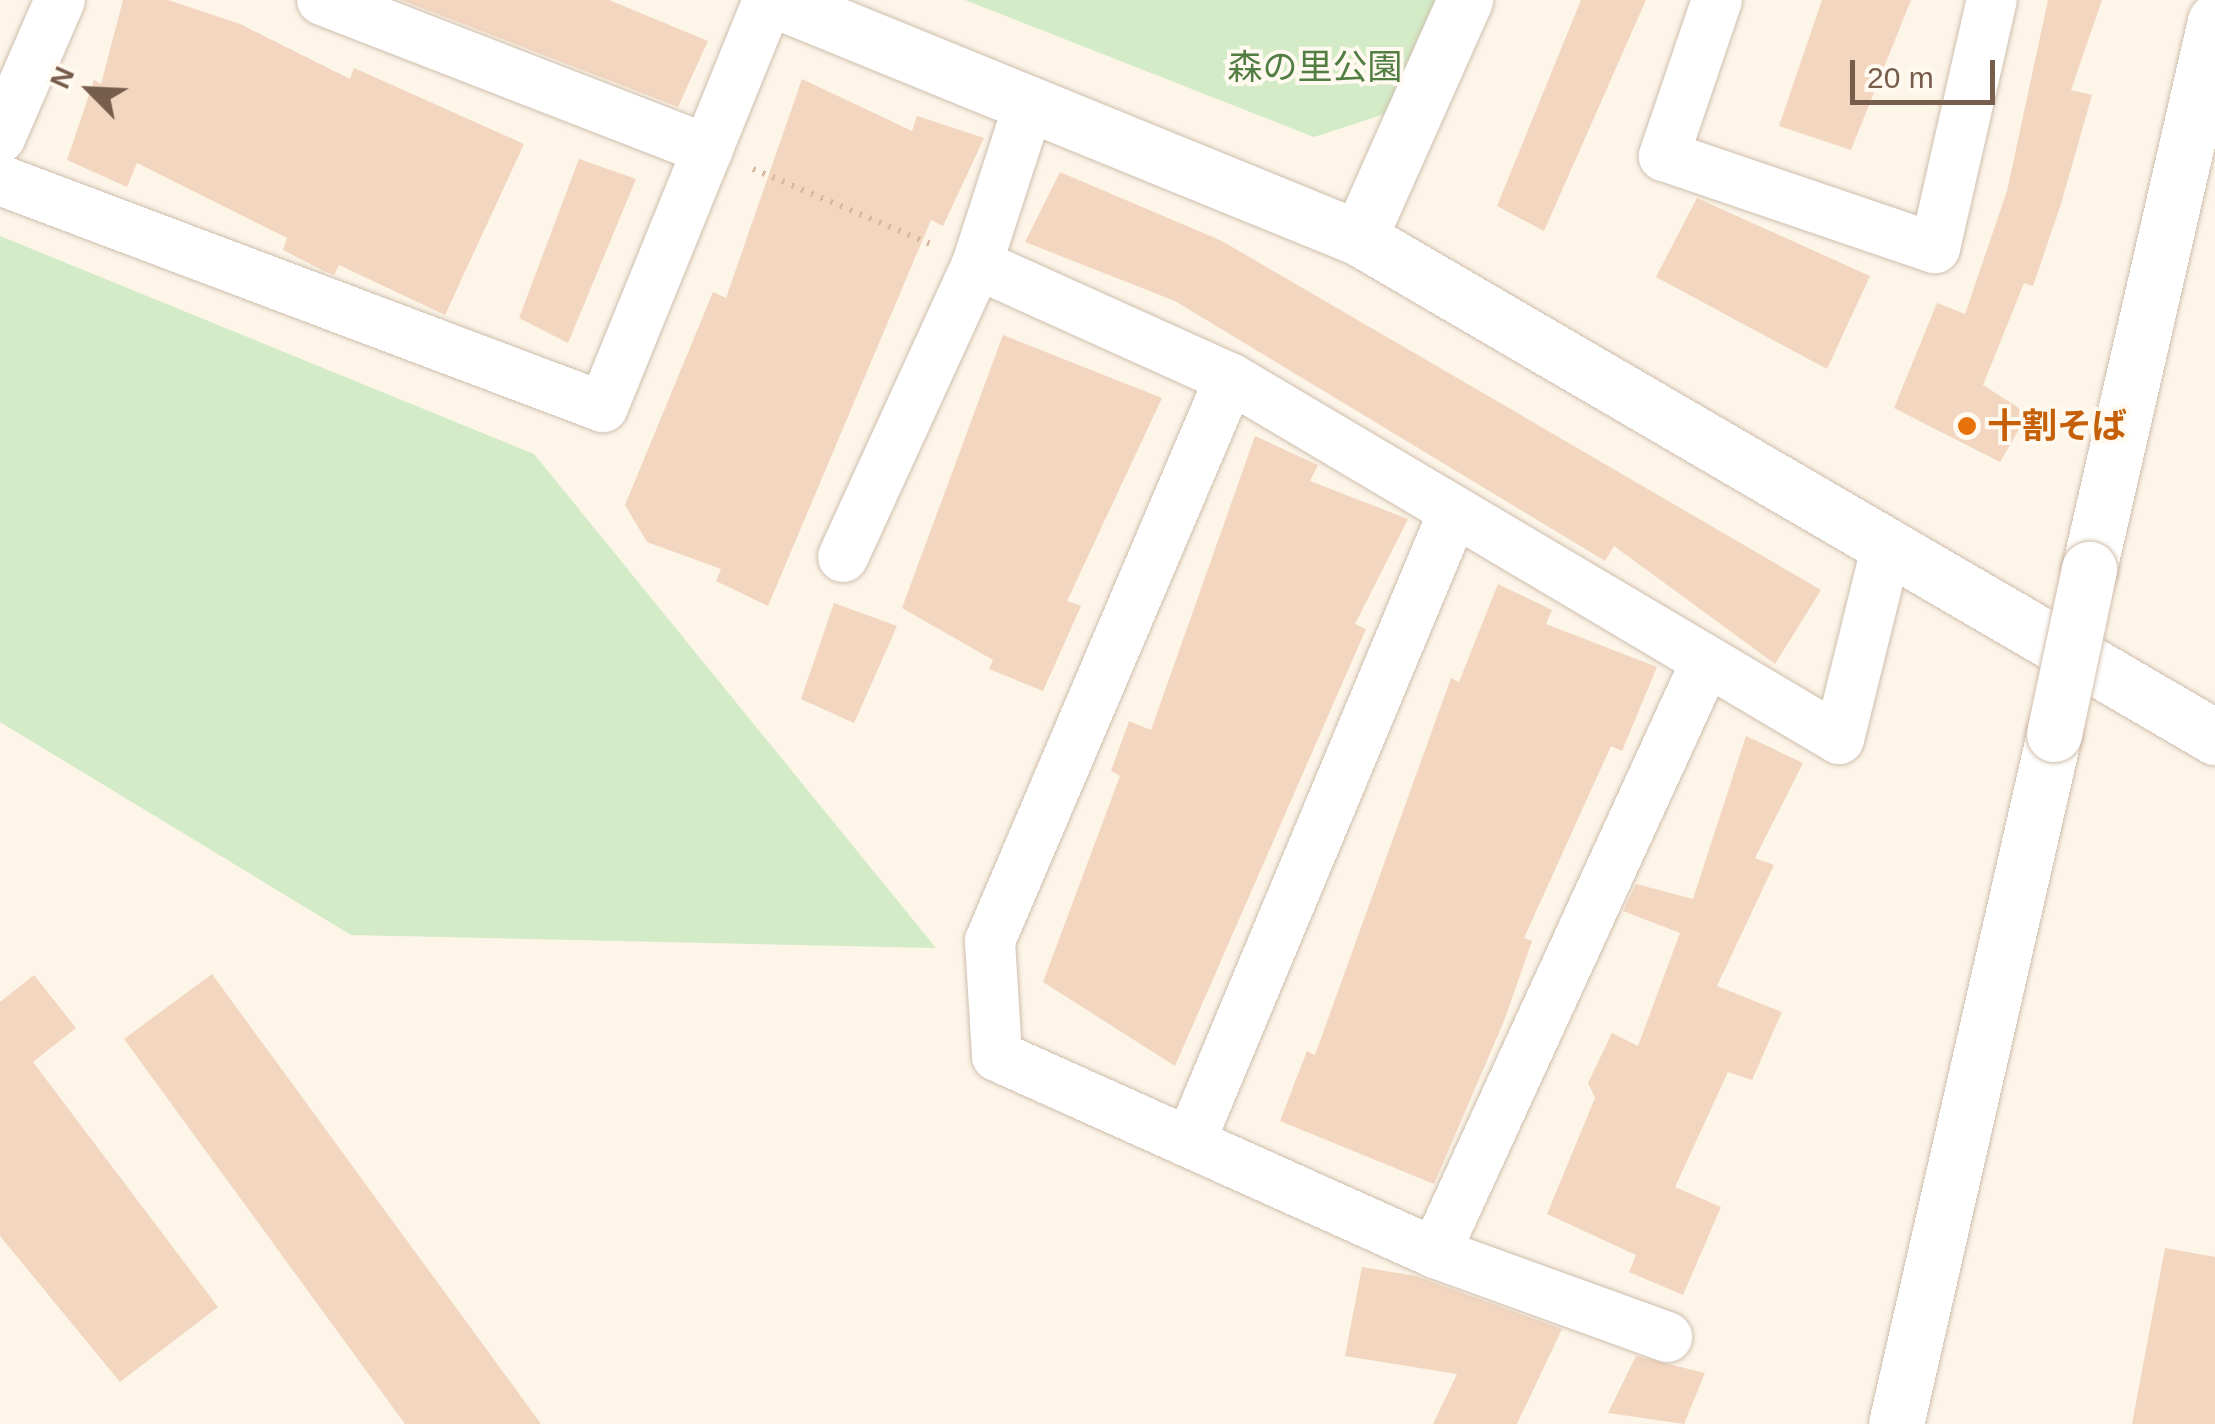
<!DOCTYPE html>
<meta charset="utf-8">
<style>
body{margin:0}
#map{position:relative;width:2215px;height:1424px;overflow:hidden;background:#fcf5e8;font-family:Helvetica,"Noto Sans JP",sans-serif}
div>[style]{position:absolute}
.green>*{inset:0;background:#d3ebc6}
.building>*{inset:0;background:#f2d6c0}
.path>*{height:6px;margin-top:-3px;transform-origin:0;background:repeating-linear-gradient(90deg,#d7b9a2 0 2.5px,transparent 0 10.5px)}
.roads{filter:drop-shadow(0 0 2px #cfbeae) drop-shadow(0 0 2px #cfbeae)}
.street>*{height:50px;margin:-25px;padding:0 25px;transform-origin:25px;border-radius:25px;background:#fff}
.secondary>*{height:55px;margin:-27.5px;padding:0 27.5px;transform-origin:27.5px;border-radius:27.5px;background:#fff}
.bridges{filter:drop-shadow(0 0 2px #d2beab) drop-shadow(0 0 2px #d2beab)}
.secondary-bridge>*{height:55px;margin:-27.5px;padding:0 27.5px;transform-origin:27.5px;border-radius:27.5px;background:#fff}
.dots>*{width:28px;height:28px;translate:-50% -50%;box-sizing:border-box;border:5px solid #fff9ef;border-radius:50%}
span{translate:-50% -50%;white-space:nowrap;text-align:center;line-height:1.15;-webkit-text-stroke:8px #fff9ef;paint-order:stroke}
.park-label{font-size:35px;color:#527d43}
.food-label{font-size:35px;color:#c56008;font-weight:700}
.left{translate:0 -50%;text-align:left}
.north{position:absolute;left:40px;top:40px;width:100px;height:100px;-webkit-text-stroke:8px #fff9ef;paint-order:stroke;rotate:294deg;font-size:28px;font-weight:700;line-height:40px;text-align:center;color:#775d4c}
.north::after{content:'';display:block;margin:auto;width:35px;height:45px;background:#775d4c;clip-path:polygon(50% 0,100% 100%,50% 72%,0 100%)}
.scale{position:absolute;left:1850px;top:60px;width:145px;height:45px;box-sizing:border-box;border:5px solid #775d4c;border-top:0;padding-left:12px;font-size:30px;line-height:35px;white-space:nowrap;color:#775d4c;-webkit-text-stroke:8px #fff9ef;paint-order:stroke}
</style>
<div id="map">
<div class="green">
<i style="clip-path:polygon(965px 0,1440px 0,1394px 111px,1314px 137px)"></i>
<i style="clip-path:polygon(0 236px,534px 454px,936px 948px,351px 935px,0 722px)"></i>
</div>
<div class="building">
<i style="clip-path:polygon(123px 0,168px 0,240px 24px,350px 79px,354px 68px,524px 144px,445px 315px,339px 265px,334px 275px,324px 271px,283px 250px,287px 238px,137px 163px,127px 187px,67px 160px,94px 80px,101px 84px)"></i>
<i style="clip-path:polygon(401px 0,609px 0,708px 41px,678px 107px)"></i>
<i style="clip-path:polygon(1581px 0,1646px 0,1544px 231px,1497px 206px)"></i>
<i style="clip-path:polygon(1822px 0,1911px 0,1851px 150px,1779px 126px)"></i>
<i style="clip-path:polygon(2048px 0,2102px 0,2071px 90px,2092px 95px,2061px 204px,2033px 286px,2024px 283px,1983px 385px,2028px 414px,2000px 462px,1894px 408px,1937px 303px,1965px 314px,2007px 191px)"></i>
<i style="clip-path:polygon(802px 79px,912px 131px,917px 116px,984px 138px,943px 226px,931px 220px,768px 606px,716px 581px,721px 569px,647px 542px,625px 505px,713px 292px,726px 298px)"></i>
<i style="clip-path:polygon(579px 159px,636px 179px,568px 343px,519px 318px)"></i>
<i style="clip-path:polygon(1060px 172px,1222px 241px,1821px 590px,1775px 664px,1614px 546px,1605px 561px,1175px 301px,1025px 242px)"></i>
<i style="clip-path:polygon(1697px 198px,1870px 276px,1827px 369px,1656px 277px)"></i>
<i style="clip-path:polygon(1003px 335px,1162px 398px,1067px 601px,1081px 606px,1043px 691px,989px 669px,993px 660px,902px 608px)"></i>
<i style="clip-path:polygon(1255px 436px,1318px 465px,1310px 481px,1408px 519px,1355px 624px,1366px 629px,1175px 1066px,1043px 982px,1120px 776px,1111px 771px,1129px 721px,1151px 730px)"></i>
<i style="clip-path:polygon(1498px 584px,1552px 610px,1546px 624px,1657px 667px,1622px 751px,1611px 746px,1524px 938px,1532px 941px,1504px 1021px,1434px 1184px,1280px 1121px,1307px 1051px,1315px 1055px,1451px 678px,1459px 682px)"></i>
<i style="clip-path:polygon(834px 603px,897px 626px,854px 723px,801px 699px)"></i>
<i style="clip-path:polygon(1746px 736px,1803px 763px,1755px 858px,1774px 865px,1717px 986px,1782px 1012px,1752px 1080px,1728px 1072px,1675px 1187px,1721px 1207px,1683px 1295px,1629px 1272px,1636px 1255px,1547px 1214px,1595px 1098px,1588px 1083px,1612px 1033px,1638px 1046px,1680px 933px,1623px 911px,1636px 884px,1693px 899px)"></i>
<i style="clip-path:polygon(212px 974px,541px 1424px,405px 1424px,124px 1039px)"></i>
<i style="clip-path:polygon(34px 975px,76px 1028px,33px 1062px,218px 1307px,120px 1382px,0 1236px,0 1002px)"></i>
<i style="clip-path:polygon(2165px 1248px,2215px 1257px,2215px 1424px,2132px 1424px)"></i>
<i style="clip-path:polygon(1362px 1267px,1416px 1276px,1562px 1329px,1517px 1424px,1433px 1424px,1457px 1374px,1345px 1356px)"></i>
<i style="clip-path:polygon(1636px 1356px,1705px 1373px,1684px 1424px,1608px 1413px)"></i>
</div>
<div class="path">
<i style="left:753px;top:169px;width:198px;rotate:22.9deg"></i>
</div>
<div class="roads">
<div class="street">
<i style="left:322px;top:0;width:414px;rotate:21.2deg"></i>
<i style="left:1717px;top:0;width:165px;rotate:108.8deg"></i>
<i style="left:1664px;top:156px;width:286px;rotate:18.8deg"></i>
<i style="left:1935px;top:248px;width:254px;rotate:-77.1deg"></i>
<i style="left:0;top:138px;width:150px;rotate:-66.5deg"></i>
<i style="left:0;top:180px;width:644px;rotate:20.63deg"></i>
<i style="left:603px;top:407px;width:439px;rotate:-67.9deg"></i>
<i style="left:977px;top:264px;width:277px;rotate:24.3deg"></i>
<i style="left:1230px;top:378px;width:708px;rotate:30.66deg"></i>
<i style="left:1839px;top:739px;width:200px;rotate:-76.1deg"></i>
<i style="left:1230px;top:378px;width:612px;rotate:113.09deg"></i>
<i style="left:990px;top:941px;width:115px;rotate:86.5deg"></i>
<i style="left:997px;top:1056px;width:480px;rotate:24.2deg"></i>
<i style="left:1435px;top:1253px;width:247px;rotate:19.9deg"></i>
<i style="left:843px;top:557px;width:322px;rotate:-65.4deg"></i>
<i style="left:977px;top:264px;width:168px;rotate:-72deg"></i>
<i style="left:1190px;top:1142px;width:684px;rotate:-67.3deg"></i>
<i style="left:1435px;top:1253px;width:648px;rotate:-65.37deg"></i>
</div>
<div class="secondary">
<i style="left:775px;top:0;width:631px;rotate:22.17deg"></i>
<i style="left:1359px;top:238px;width:991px;rotate:30.24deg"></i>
<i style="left:1359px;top:238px;width:261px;rotate:-66deg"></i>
<i style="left:2089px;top:569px;width:562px;rotate:-77.05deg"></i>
<i style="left:1896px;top:1424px;width:708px;rotate:-77.1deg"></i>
</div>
</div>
<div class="bridges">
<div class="secondary-bridge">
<i style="left:2054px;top:734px;width:169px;rotate:-78deg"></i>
</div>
</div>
<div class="dots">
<i style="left:1967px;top:426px;background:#e8710a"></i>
</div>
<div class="park-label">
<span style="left:1315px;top:67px">森の里公園</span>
</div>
<div class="food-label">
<span class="left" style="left:1987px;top:426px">十割そば</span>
</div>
<div class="north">N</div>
<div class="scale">20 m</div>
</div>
